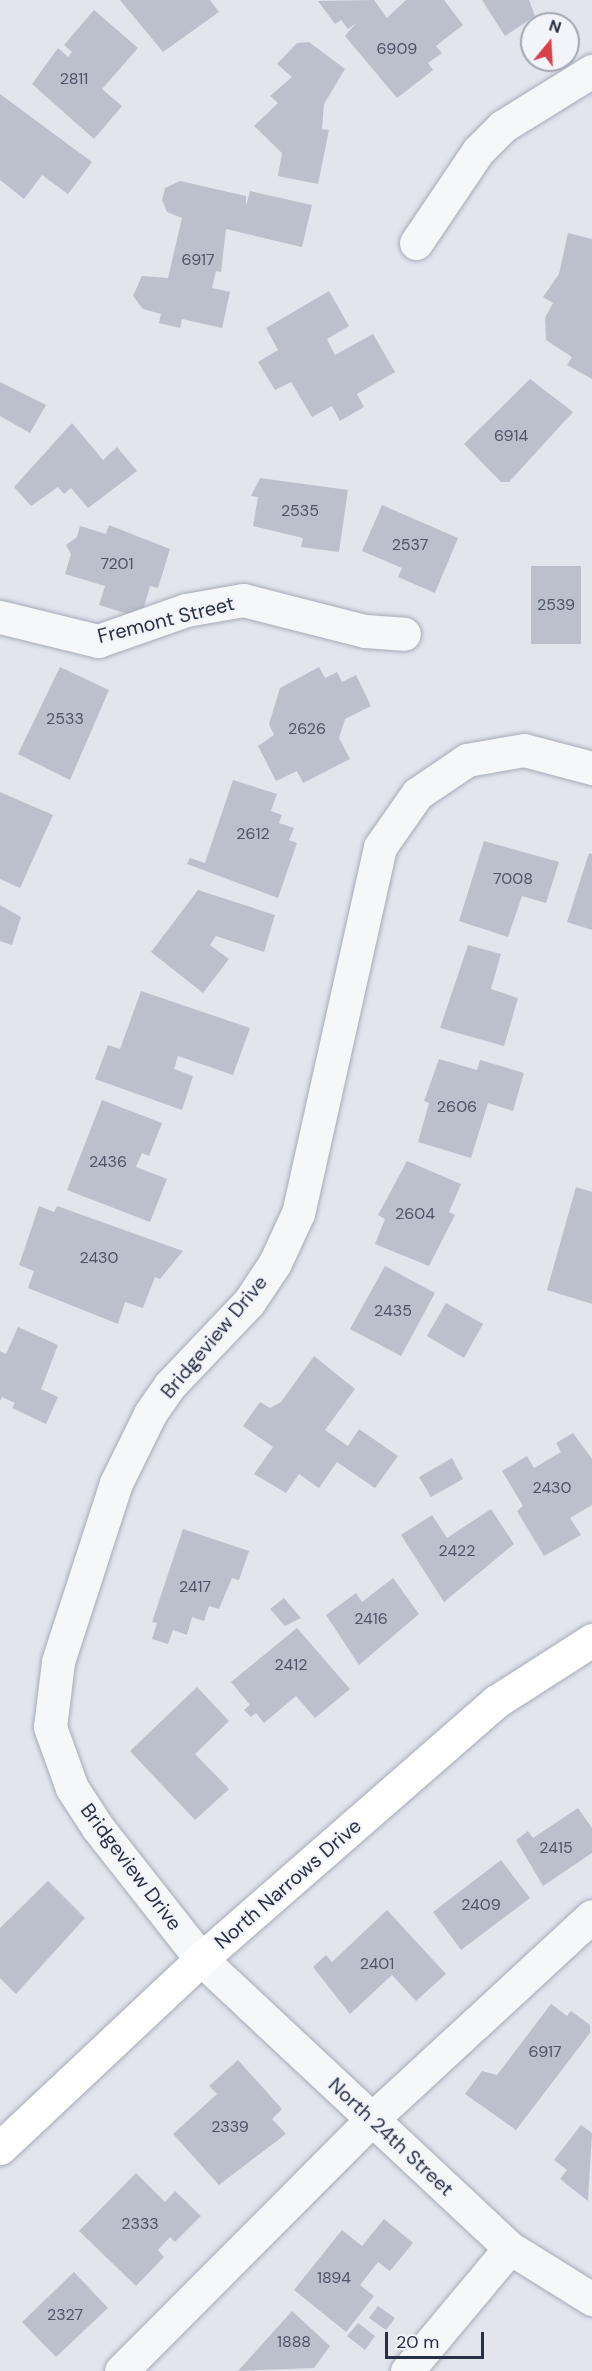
<!DOCTYPE html>
<style>
body{margin:0}
#map{position:relative;width:592px;height:2371px;overflow:hidden;background:#e2e5ec;font-family:"DM Sans",sans-serif}
div>[style]{position:absolute}
.building>*{inset:0;background:#bcc0cc}
.roads{filter:drop-shadow(0 0 2px #a6abb7) drop-shadow(0 0 2px #a6abb7)}
.minor>*{height:33px;margin:-16.5px;padding:0 16.5px;transform-origin:16.5px;border-radius:16.5px;background:#f6f7f9}
.major>*{height:33px;margin:-16.5px;padding:0 16.5px;transform-origin:16.5px;border-radius:16.5px;background:#fff}
span{translate:-50% -50%;white-space:nowrap;text-align:center;line-height:1.15;-webkit-text-stroke:4.5px #f2f4f9;paint-order:stroke}
.number-label{font-size:16px;color:#4d5467}
.number-label span{-webkit-text-stroke-width:0}
.street-label{font-size:20px;color:#283045}
.north{position:absolute;left:520px;top:12px;width:60px;height:60px;box-sizing:border-box;background:#f2f4f9;border:2px solid #a1a6b1;border-radius:50%;rotate:18deg;font-size:16px;font-weight:700;line-height:24px;text-align:center;color:#283045}
.north::after{content:'';display:block;margin:auto;width:21px;height:27px;background:#da3e47;clip-path:polygon(50% 0,100% 100%,50% 72%,0 100%)}
.scale{position:absolute;left:385px;top:2332px;width:99px;height:27px;box-sizing:border-box;border:3px solid #283045;border-top:0;padding-left:8px;font-size:18px;line-height:21px;white-space:nowrap;color:#283045;-webkit-text-stroke:4px #f2f4f9;paint-order:stroke}
</style>
<div id="map">
<div class="building">
<i style="clip-path:polygon(120px 0,210px 0,219px 12px,163px 52px)"></i>
<i style="clip-path:polygon(374px 0,387px 18px,406px 0,444px 0,463px 25px,436px 46px,442px 53px,428px 63px,433px 70px,397px 98px,345px 36px,356px 23px,348px 29px,341px 20px,335px 24px,318px 1px)"></i>
<i style="clip-path:polygon(482px 0,529px 0,535px 16px,505px 36px)"></i>
<i style="clip-path:polygon(94px 10px,138px 48px,102px 89px,122px 106px,94px 139px,32px 84px,58px 48px,68px 57px,72px 52px,64px 45px)"></i>
<i style="clip-path:polygon(309px 42px,345px 69px,324px 104px,322px 129px,329px 130px,318px 184px,278px 176px,282px 153px,254px 126px,278px 103px,270px 96px,292px 77px,277px 64px,297px 43px)"></i>
<i style="clip-path:polygon(0 94px,92px 162px,68px 194px,42px 175px,24px 199px,0 180px)"></i>
<i style="clip-path:polygon(180px 181px,246px 196px,246px 206px,250px 191px,312px 205px,302px 247px,226px 229px,221px 272px,216px 271px,212px 288px,230px 292px,222px 328px,182px 319px,180px 328px,159px 323px,161px 314px,143px 309px,133px 296px,142px 276px,168px 278px,182px 218px,167px 212px,162px 200px,165px 188px)"></i>
<i style="clip-path:polygon(568px 233px,592px 239px,592px 379px,567px 365px,572px 357px,546px 340px,545px 318px,553px 303px,543px 297px,559px 274px)"></i>
<i style="clip-path:polygon(329px 291px,349px 326px,327px 339px,335px 355px,373px 334px,395px 372px,357px 394px,364px 407px,340px 421px,332px 406px,312px 417px,291px 382px,275px 390px,258px 362px,278px 350px,266px 328px)"></i>
<i style="clip-path:polygon(530px 379px,573px 412px,509px 482px,501px 482px,464px 444px)"></i>
<i style="clip-path:polygon(0 382px,46px 405px,30px 433px,0 416px)"></i>
<i style="clip-path:polygon(72px 423px,103px 460px,117px 447px,137px 471px,88px 508px,71px 488px,64px 494px,58px 487px,31px 506px,14px 487px)"></i>
<i style="clip-path:polygon(260px 478px,348px 490px,339px 552px,301px 547px,303px 538px,253px 526px,258px 497px,251px 496px)"></i>
<i style="clip-path:polygon(382px 505px,458px 538px,435px 593px,398px 577px,402px 568px,362px 551px)"></i>
<i style="clip-path:polygon(109px 525px,170px 549px,158px 588px,150px 586px,141px 618px,99px 605px,105px 586px,65px 574px,71px 554px,66px 545px,77px 537px,80px 526px,106px 534px)"></i>
<i style="clip-path:polygon(531px 566px,581px 566px,581px 644px,531px 644px)"></i>
<i style="clip-path:polygon(60px 667px,109px 690px,70px 780px,18px 754px)"></i>
<i style="clip-path:polygon(319px 667px,325px 678px,337px 672px,342px 682px,356px 675px,371px 706px,345px 719px,339px 738px,350px 759px,303px 783px,297px 771px,276px 781px,258px 746px,274px 735px,269px 724px,280px 688px)"></i>
<i style="clip-path:polygon(233px 780px,277px 794px,271px 811px,282px 815px,279px 823px,294px 828px,289px 840px,297px 843px,278px 898px,187px 864px,190px 858px,205px 863px)"></i>
<i style="clip-path:polygon(0 792px,53px 815px,20px 888px,0 879px)"></i>
<i style="clip-path:polygon(484px 841px,559px 862px,546px 903px,522px 896px,508px 937px,459px 921px)"></i>
<i style="clip-path:polygon(589px 853px,592px 854px,592px 930px,567px 922px)"></i>
<i style="clip-path:polygon(198px 890px,275px 915px,264px 952px,216px 936px,210px 945px,229px 959px,203px 993px,151px 952px)"></i>
<i style="clip-path:polygon(0 905px,21px 917px,12px 945px,0 941px)"></i>
<i style="clip-path:polygon(468px 945px,501px 954px,491px 989px,518px 998px,504px 1046px,440px 1028px)"></i>
<i style="clip-path:polygon(141px 991px,250px 1028px,233px 1075px,178px 1056px,174px 1069px,193px 1076px,182px 1110px,95px 1079px,108px 1045px,120px 1049px)"></i>
<i style="clip-path:polygon(439px 1059px,477px 1070px,480px 1060px,524px 1073px,513px 1111px,488px 1103px,471px 1158px,418px 1142px,429px 1103px,424px 1101px)"></i>
<i style="clip-path:polygon(102px 1100px,162px 1123px,149px 1156px,142px 1153px,136px 1167px,167px 1179px,150px 1222px,67px 1190px)"></i>
<i style="clip-path:polygon(407px 1161px,461px 1184px,449px 1212px,455px 1215px,429px 1266px,375px 1244px,385px 1219px,378px 1215px)"></i>
<i style="clip-path:polygon(576px 1187px,592px 1192px,592px 1304px,547px 1290px)"></i>
<i style="clip-path:polygon(39px 1206px,54px 1212px,57px 1206px,183px 1251px,160px 1279px,155px 1277px,143px 1308px,125px 1302px,118px 1324px,28px 1288px,34px 1271px,19px 1265px)"></i>
<i style="clip-path:polygon(385px 1266px,435px 1293px,401px 1356px,350px 1329px)"></i>
<i style="clip-path:polygon(446px 1303px,483px 1324px,464px 1358px,427px 1336px)"></i>
<i style="clip-path:polygon(18px 1327px,58px 1345px,41px 1389px,58px 1397px,46px 1424px,12px 1408px,15px 1403px,2px 1397px,0 1401px,0 1351px,6px 1354px)"></i>
<i style="clip-path:polygon(314px 1356px,355px 1389px,325px 1430px,348px 1446px,359px 1429px,398px 1456px,375px 1488px,337px 1462px,319px 1488px,299px 1474px,286px 1493px,254px 1474px,273px 1447px,243px 1426px,260px 1402px,270px 1408px,281px 1402px)"></i>
<i style="clip-path:polygon(573px 1433px,592px 1459px,592px 1505px,570px 1518px,581px 1535px,544px 1556px,517px 1511px,523px 1506px,502px 1471px,527px 1456px,534px 1468px,561px 1452px,556px 1443px)"></i>
<i style="clip-path:polygon(452px 1458px,463px 1479px,431px 1497px,419px 1477px)"></i>
<i style="clip-path:polygon(491px 1509px,514px 1544px,444px 1602px,401px 1535px,432px 1515px,447px 1538px)"></i>
<i style="clip-path:polygon(183px 1529px,249px 1551px,239px 1580px,232px 1578px,219px 1609px,209px 1606px,204px 1621px,192px 1617px,187px 1635px,173px 1630px,168px 1644px,152px 1639px,157px 1623px,152px 1622px)"></i>
<i style="clip-path:polygon(393px 1578px,419px 1614px,359px 1665px,326px 1615px,356px 1593px,362px 1602px)"></i>
<i style="clip-path:polygon(284px 1598px,301px 1618px,285px 1626px,270px 1609px)"></i>
<i style="clip-path:polygon(297px 1628px,350px 1689px,315px 1718px,296px 1696px,264px 1723px,256px 1713px,251px 1717px,244px 1710px,250px 1705px,231px 1682px)"></i>
<i style="clip-path:polygon(197px 1687px,229px 1721px,195px 1754px,229px 1789px,195px 1820px,130px 1751px)"></i>
<i style="clip-path:polygon(578px 1808px,592px 1828px,592px 1853px,543px 1886px,516px 1840px,528px 1831px,533px 1838px)"></i>
<i style="clip-path:polygon(501px 1860px,530px 1898px,461px 1950px,433px 1912px)"></i>
<i style="clip-path:polygon(48px 1881px,85px 1918px,16px 1994px,0 1978px,0 1928px)"></i>
<i style="clip-path:polygon(387px 1910px,446px 1974px,416px 2001px,392px 1975px,350px 2014px,313px 1967px,326px 1955px,332px 1962px)"></i>
<i style="clip-path:polygon(551px 2004px,567px 2016px,571px 2011px,590px 2025px,590px 2033px,516px 2130px,465px 2094px,482px 2071px,497px 2075px)"></i>
<i style="clip-path:polygon(238px 2060px,282px 2109px,272px 2119px,286px 2134px,219px 2185px,173px 2134px,217px 2094px,209px 2086px)"></i>
<i style="clip-path:polygon(581px 2125px,592px 2133px,588px 2201px,560px 2179px,567px 2170px,554px 2160px)"></i>
<i style="clip-path:polygon(136px 2173px,165px 2202px,175px 2191px,201px 2216px,175px 2242px,170px 2237px,158px 2250px,164px 2257px,136px 2286px,79px 2231px)"></i>
<i style="clip-path:polygon(384px 2219px,413px 2243px,390px 2271px,378px 2262px,360px 2285px,374px 2296px,346px 2332px,294px 2290px,342px 2230px,362px 2246px)"></i>
<i style="clip-path:polygon(74px 2272px,108px 2308px,56px 2357px,22px 2322px)"></i>
<i style="clip-path:polygon(378px 2306px,395px 2318px,386px 2330px,369px 2318px)"></i>
<i style="clip-path:polygon(292px 2311px,330px 2346px,314px 2368px,238px 2371px)"></i>
<i style="clip-path:polygon(358px 2323px,375px 2336px,365px 2350px,347px 2336px)"></i>
</div>
<div class="roads">
<div class="minor">
<i style="left:416px;top:243px;width:111px;rotate:-56deg"></i>
<i style="left:478px;top:151px;width:35px;rotate:-45deg"></i>
<i style="left:503px;top:126px;width:105px;rotate:-31.7deg"></i>
<i style="left:0;top:617px;width:101px;rotate:13.8deg"></i>
<i style="left:98px;top:641px;width:93px;rotate:-19.4deg"></i>
<i style="left:186px;top:610px;width:58px;rotate:-10deg"></i>
<i style="left:243px;top:600px;width:126px;rotate:14.3deg"></i>
<i style="left:365px;top:631px;width:39px;rotate:4deg"></i>
<i style="left:592px;top:768px;width:70px;rotate:-165.2deg"></i>
<i style="left:524px;top:750px;width:58px;rotate:170deg"></i>
<i style="left:467px;top:760px;width:60px;rotate:145.8deg"></i>
<i style="left:417px;top:794px;width:65px;rotate:124.9deg"></i>
<i style="left:380px;top:847px;width:375px;rotate:102.6deg"></i>
<i style="left:298px;top:1213px;width:55px;rotate:114.7deg"></i>
<i style="left:275px;top:1263px;width:47px;rotate:123.7deg"></i>
<i style="left:249px;top:1302px;width:115px;rotate:133.6deg"></i>
<i style="left:170px;top:1385px;width:35px;rotate:125deg"></i>
<i style="left:150px;top:1414px;width:77px;rotate:116.2deg"></i>
<i style="left:116px;top:1483px;width:188px;rotate:108deg"></i>
<i style="left:58px;top:1662px;width:65px;rotate:97deg"></i>
<i style="left:50px;top:1727px;width:65px;rotate:70.2deg"></i>
<i style="left:72px;top:1788px;width:48px;rotate:57deg"></i>
<i style="left:98px;top:1828px;width:167px;rotate:51.8deg"></i>
<i style="left:201px;top:1959px;width:423px;rotate:43.1deg"></i>
<i style="left:510px;top:2248px;width:97px;rotate:31.9deg"></i>
<i style="left:121px;top:2371px;width:356px;rotate:-45.1deg"></i>
<i style="left:372px;top:2119px;width:299px;rotate:-42.7deg"></i>
<i style="left:407px;top:2371px;width:160px;rotate:-50.1deg"></i>
</div>
<div class="major">
<i style="left:0;top:2148px;width:276px;rotate:-43.2deg"></i>
<i style="left:201px;top:1959px;width:393px;rotate:-41.1deg"></i>
<i style="left:497px;top:1701px;width:113px;rotate:-32.7deg"></i>
</div>
</div>
<div class="number-label">
<span style="left:397px;top:49px">6909</span>
<span style="left:74px;top:79px">2811</span>
<span style="left:198px;top:260px">6917</span>
<span style="left:511px;top:436px">6914</span>
<span style="left:300px;top:511px">2535</span>
<span style="left:410px;top:545px">2537</span>
<span style="left:117px;top:564px">7201</span>
<span style="left:556px;top:605px">2539</span>
<span style="left:65px;top:719px">2533</span>
<span style="left:307px;top:729px">2626</span>
<span style="left:253px;top:834px">2612</span>
<span style="left:513px;top:879px">7008</span>
<span style="left:457px;top:1107px">2606</span>
<span style="left:108px;top:1162px">2436</span>
<span style="left:415px;top:1214px">2604</span>
<span style="left:99px;top:1258px">2430</span>
<span style="left:393px;top:1311px">2435</span>
<span style="left:552px;top:1488px">2430</span>
<span style="left:457px;top:1551px">2422</span>
<span style="left:195px;top:1587px">2417</span>
<span style="left:371px;top:1619px">2416</span>
<span style="left:291px;top:1665px">2412</span>
<span style="left:556px;top:1848px">2415</span>
<span style="left:481px;top:1905px">2409</span>
<span style="left:377px;top:1964px">2401</span>
<span style="left:545px;top:2052px">6917</span>
<span style="left:230px;top:2127px">2339</span>
<span style="left:140px;top:2224px">2333</span>
<span style="left:334px;top:2278px">1894</span>
<span style="left:65px;top:2315px">2327</span>
<span style="left:294px;top:2342px">1888</span>
</div>
<div class="street-label">
<span style="left:166px;top:620px;rotate:-14deg">Fremont Street</span>
<span style="left:214px;top:1337px;rotate:-50deg">Bridgeview Drive</span>
<span style="left:131px;top:1867px;rotate:53deg">Bridgeview Drive</span>
<span style="left:288px;top:1884px;rotate:-41deg">North Narrows Drive</span>
<span style="left:391px;top:2137px;rotate:43deg">North 24th Street</span>
</div>
<div class="north">N</div>
<div class="scale">20 m</div>
</div>
